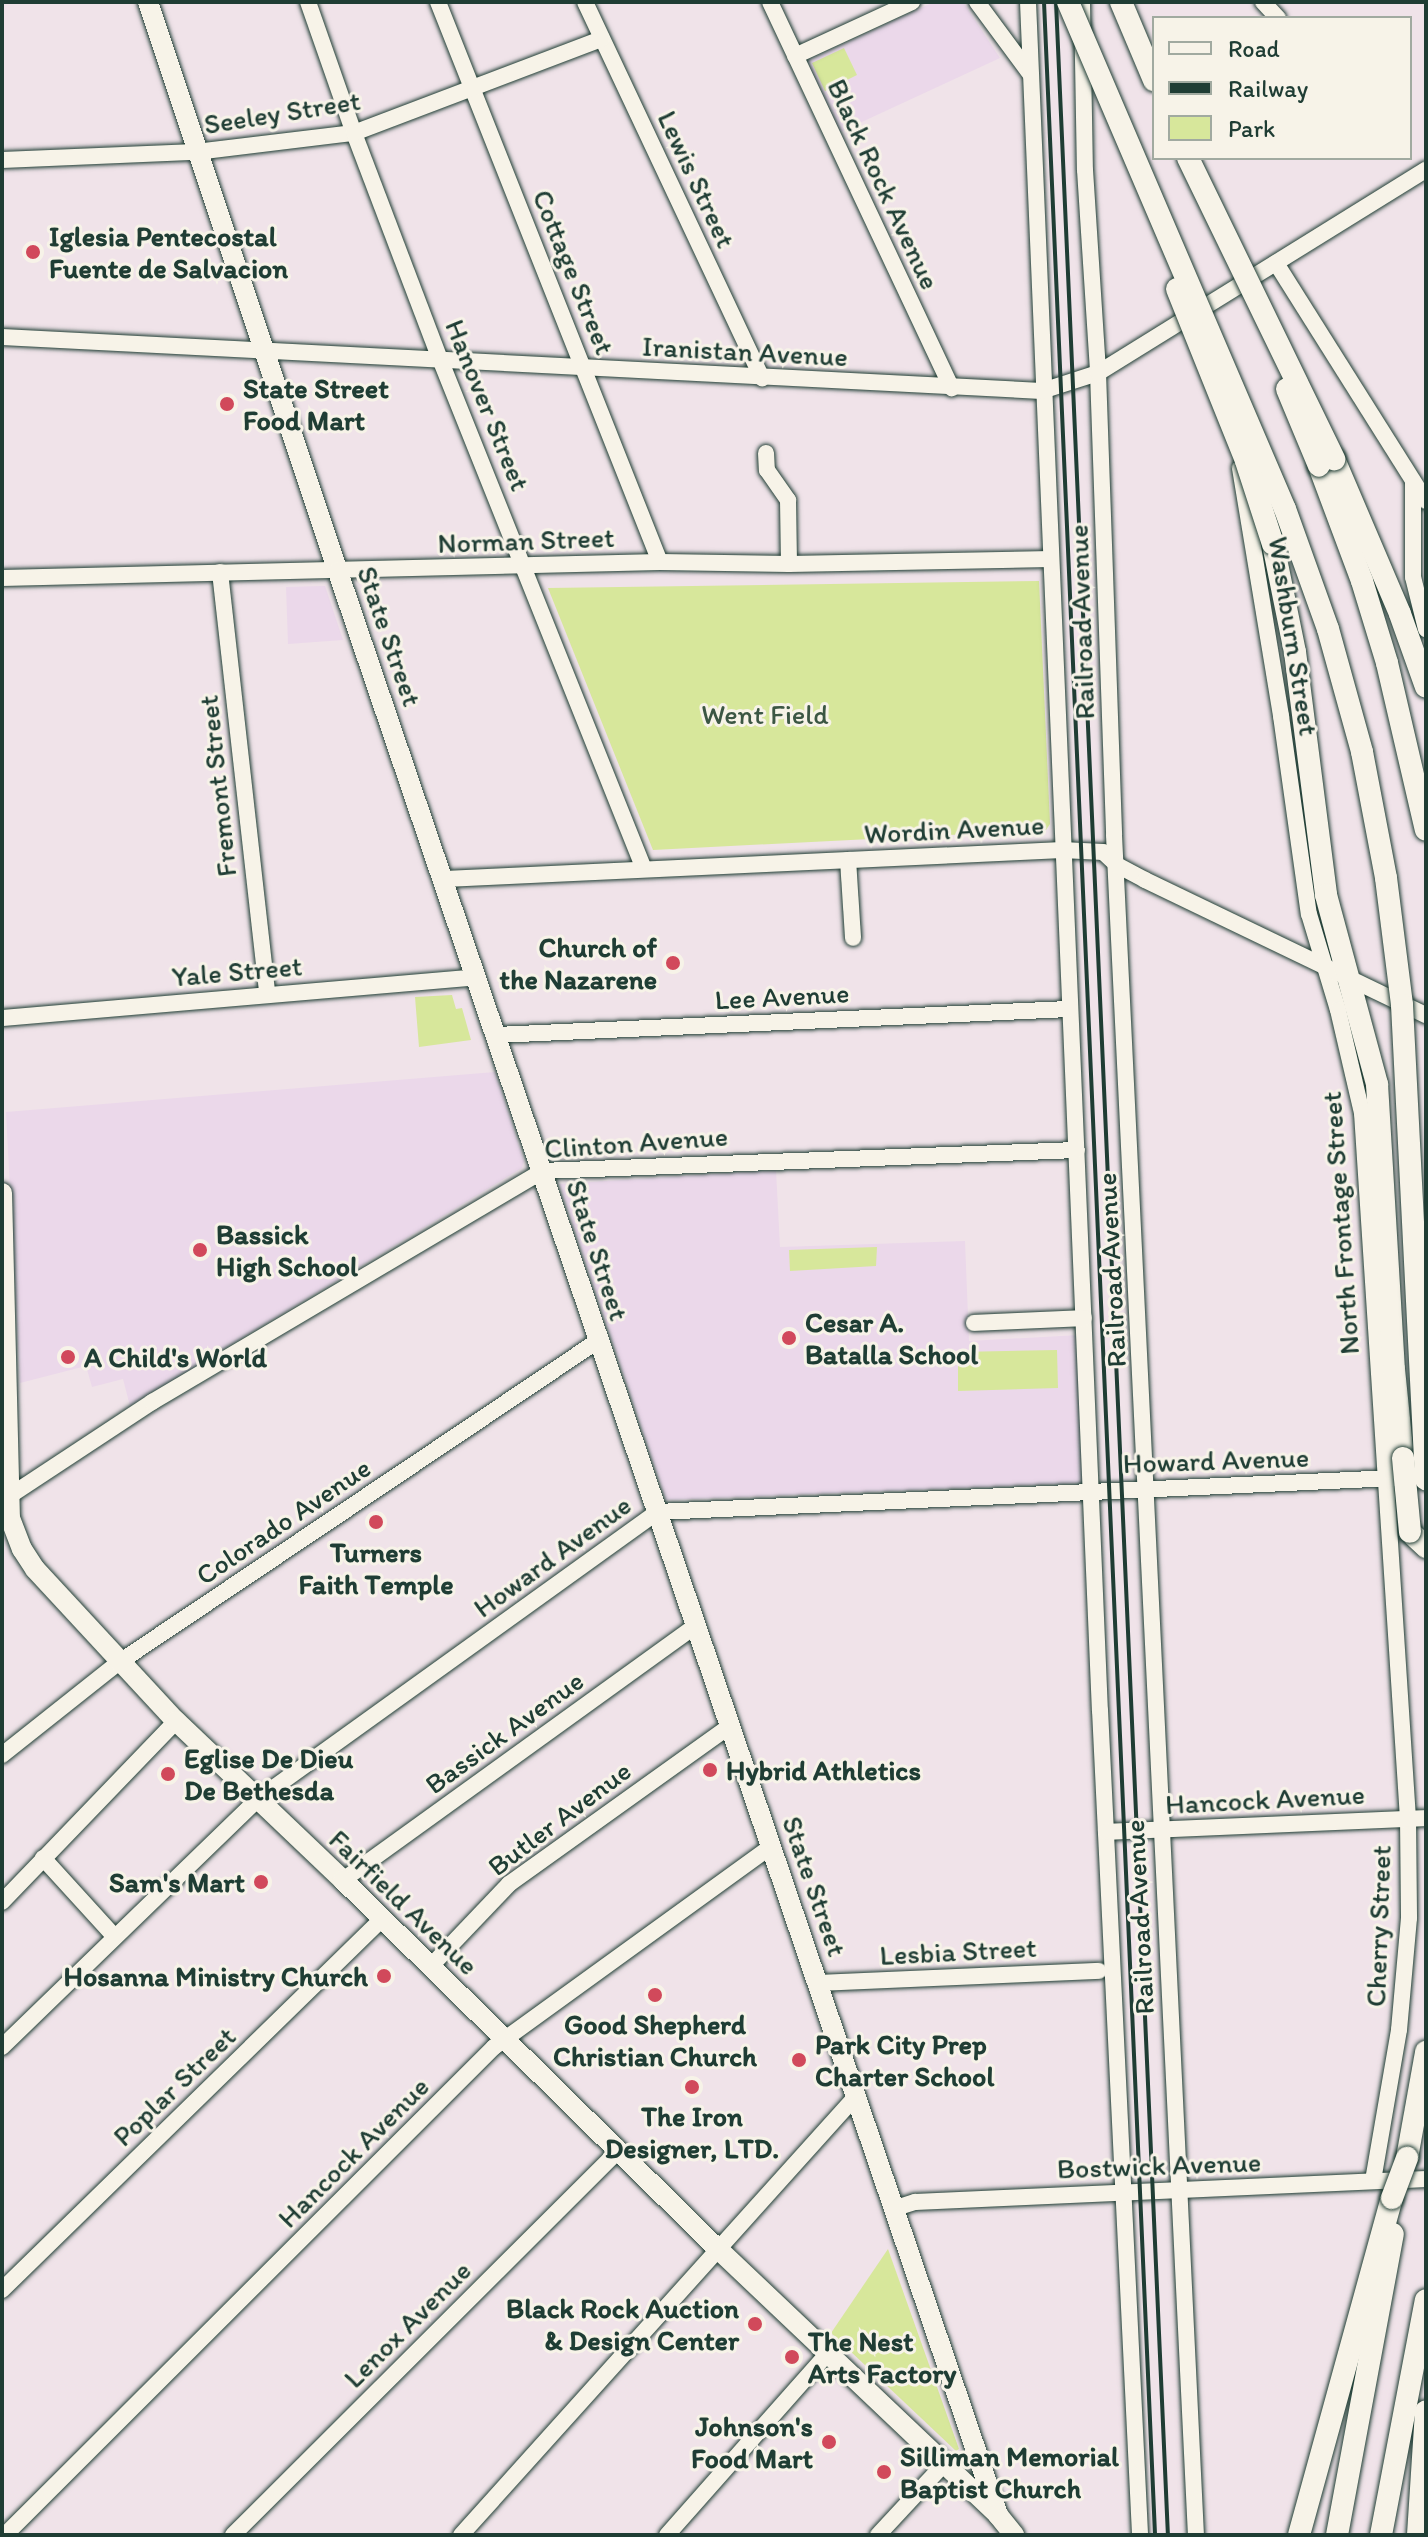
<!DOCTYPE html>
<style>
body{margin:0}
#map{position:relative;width:1428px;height:2537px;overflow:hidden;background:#f0e3e9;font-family:Itim,sans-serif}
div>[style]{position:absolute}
.built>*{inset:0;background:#ebd8ea}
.green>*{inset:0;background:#d7e79b}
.roads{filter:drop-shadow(0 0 2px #1f3d34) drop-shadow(0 0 2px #1f3d34)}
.minor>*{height:16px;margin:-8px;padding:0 8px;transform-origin:8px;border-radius:8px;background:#f7f3e8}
.major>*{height:20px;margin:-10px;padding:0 10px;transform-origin:10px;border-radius:10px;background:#f7f3e8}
.highway>*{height:22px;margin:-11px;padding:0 11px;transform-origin:11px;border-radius:11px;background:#f7f3e8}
.rail>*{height:4px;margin:-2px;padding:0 2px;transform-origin:2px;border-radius:2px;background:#1f3d34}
.bridges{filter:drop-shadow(0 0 2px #1f3d34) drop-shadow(0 0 2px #1f3d34)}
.highway-bridge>*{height:22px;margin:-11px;padding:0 11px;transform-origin:11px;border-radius:11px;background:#f7f3e8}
.dots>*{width:22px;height:22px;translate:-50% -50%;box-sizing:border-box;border:4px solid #f7f3e8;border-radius:50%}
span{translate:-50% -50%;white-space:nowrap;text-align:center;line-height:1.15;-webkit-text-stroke:6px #f7f3e8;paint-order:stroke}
.street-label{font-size:28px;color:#1f3d34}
.poi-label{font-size:28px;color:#1f3d34;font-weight:700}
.left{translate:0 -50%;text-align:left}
.right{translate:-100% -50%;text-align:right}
.park-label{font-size:28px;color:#3b5643}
.frame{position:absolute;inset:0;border:4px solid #1f3d34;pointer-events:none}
.legend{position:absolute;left:1152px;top:16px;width:260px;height:144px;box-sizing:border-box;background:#f7f3e8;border:2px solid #a1aaa0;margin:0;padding:10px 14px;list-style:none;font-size:24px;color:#1f3d34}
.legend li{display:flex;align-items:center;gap:16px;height:40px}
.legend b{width:40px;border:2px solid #a1aaa0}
</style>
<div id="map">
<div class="built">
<i style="clip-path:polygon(934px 2px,963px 2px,1000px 58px,838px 133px,807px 61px)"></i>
<i style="clip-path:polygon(325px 586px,343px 640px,288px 644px,286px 587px)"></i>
<i style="clip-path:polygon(495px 1072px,524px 1161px,522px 1168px,130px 1406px,123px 1379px,92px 1387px,86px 1366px,20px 1383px,6px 1112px)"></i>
<i style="clip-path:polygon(776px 1170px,780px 1247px,965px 1241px,969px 1341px,1079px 1335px,1083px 1483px,666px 1500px,559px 1184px)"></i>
</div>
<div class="green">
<i style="clip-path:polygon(844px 48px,857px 75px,825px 91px,812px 63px)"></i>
<i style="clip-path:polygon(1039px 581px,1050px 824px,1046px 830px,653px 850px,548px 588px)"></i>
<i style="clip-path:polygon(452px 995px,456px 1009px,462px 1008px,471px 1040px,419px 1047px,415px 997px)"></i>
<i style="clip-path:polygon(877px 1247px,876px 1266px,790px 1271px,789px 1250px)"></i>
<i style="clip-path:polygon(1057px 1350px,1058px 1388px,958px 1391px,958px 1352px)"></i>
<i style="clip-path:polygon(888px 2249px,959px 2449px,956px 2451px,831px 2333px)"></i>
</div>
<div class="roads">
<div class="minor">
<i style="left:308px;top:2px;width:139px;rotate:70.7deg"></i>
<i style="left:354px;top:133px;width:242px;rotate:69.2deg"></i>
<i style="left:440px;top:359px;width:549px;rotate:68.2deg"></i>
<i style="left:438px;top:2px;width:602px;rotate:68.38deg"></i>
<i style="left:585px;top:2px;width:416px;rotate:64.8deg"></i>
<i style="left:770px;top:2px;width:427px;rotate:64.8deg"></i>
<i style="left:977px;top:2px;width:91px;rotate:53.5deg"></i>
<i style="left:1028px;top:2px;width:1710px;rotate:87.59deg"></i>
<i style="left:1100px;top:1710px;width:826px;rotate:87.22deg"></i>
<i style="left:1082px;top:2px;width:168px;rotate:89deg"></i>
<i style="left:1085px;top:170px;width:203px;rotate:86.3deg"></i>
<i style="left:1098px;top:373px;width:462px;rotate:88deg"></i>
<i style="left:1114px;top:835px;width:1702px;rotate:87.24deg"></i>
<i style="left:1263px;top:2px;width:22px;rotate:47deg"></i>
<i style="left:795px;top:56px;width:129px;rotate:-24.8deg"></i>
<i style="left:2px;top:160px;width:194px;rotate:-2.4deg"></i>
<i style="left:196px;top:152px;width:159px;rotate:-6.9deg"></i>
<i style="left:354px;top:133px;width:265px;rotate:-20.8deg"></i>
<i style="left:1276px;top:263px;width:281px;rotate:57.8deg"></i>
<i style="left:2px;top:337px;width:1041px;rotate:2.97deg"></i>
<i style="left:1042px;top:391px;width:59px;rotate:-17.8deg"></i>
<i style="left:1098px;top:373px;width:386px;rotate:-31.8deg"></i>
<i style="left:766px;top:453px;width:17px;rotate:87deg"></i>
<i style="left:767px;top:470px;width:37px;rotate:55deg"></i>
<i style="left:788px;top:500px;width:64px;rotate:89.1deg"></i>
<i style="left:1240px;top:468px;width:251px;rotate:80.6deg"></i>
<i style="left:1281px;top:716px;width:200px;rotate:82deg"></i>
<i style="left:1309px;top:914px;width:100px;rotate:73.2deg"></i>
<i style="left:1338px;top:1010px;width:106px;rotate:76.9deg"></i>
<i style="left:1362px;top:1113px;width:707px;rotate:86.27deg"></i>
<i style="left:1408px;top:1819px;width:99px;rotate:89.4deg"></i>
<i style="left:1409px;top:1918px;width:112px;rotate:95.1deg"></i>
<i style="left:1399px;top:2030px;width:153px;rotate:99.8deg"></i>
<i style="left:1413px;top:483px;width:94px;rotate:90deg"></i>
<i style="left:1413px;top:577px;width:54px;rotate:76deg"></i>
<i style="left:220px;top:572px;width:425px;rotate:83.6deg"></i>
<i style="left:2px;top:578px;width:658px;rotate:-1.39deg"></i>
<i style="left:660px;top:562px;width:129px;rotate:0.9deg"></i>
<i style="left:789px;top:564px;width:262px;rotate:-1.1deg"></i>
<i style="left:848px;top:860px;width:78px;rotate:86.3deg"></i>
<i style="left:445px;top:879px;width:618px;rotate:-2.69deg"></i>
<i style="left:1062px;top:850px;width:41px;rotate:2.8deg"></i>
<i style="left:1103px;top:852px;width:19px;rotate:43deg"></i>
<i style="left:1117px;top:865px;width:32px;rotate:28deg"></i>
<i style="left:1145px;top:880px;width:312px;rotate:25.7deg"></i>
<i style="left:2px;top:1018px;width:477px;rotate:-4.9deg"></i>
<i style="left:496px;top:1035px;width:574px;rotate:-2.6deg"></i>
<i style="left:974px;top:1323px;width:110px;rotate:-2.6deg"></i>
<i style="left:8px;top:1497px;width:173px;rotate:-33.4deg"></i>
<i style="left:152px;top:1402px;width:453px;rotate:-30.6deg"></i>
<i style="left:542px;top:1171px;width:535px;rotate:-2.25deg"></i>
<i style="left:2px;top:1755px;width:148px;rotate:-38.4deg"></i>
<i style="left:118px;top:1663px;width:579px;rotate:-33.88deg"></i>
<i style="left:1106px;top:1832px;width:320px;rotate:-2.5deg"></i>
<i style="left:43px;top:1858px;width:105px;rotate:47.7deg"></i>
<i style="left:343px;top:1880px;width:434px;rotate:-35.8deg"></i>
<i style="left:2px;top:1902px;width:251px;rotate:-46.1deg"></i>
<i style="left:431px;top:1966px;width:113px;rotate:-46.4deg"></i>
<i style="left:509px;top:1884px;width:272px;rotate:-35.6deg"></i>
<i style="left:820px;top:1983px;width:279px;rotate:-2.5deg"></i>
<i style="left:2px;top:2047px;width:356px;rotate:-44.1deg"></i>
<i style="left:258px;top:1799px;width:491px;rotate:-35.7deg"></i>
<i style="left:657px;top:1512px;width:739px;rotate:-2.64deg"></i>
<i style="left:896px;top:2208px;width:20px;rotate:-18deg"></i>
<i style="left:915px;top:2202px;width:512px;rotate:-2.58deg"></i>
<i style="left:2px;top:2290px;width:531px;rotate:-44.31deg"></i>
<i style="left:5px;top:2535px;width:691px;rotate:-44.94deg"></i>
<i style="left:494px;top:2047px;width:343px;rotate:-35.9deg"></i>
<i style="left:233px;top:2535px;width:545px;rotate:-44.93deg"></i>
<i style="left:461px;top:2535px;width:592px;rotate:-48.01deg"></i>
<i style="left:667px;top:2535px;width:242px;rotate:-48.5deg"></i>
<i style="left:878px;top:2535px;width:97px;rotate:-47.1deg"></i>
</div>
<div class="major">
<i style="left:148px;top:2px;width:601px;rotate:71.57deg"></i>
<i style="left:338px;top:572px;width:2052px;rotate:71.24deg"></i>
<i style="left:2px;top:1193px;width:325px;rotate:88.6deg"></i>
<i style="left:10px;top:1518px;width:33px;rotate:69deg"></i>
<i style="left:22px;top:1549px;width:24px;rotate:57deg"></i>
<i style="left:35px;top:1569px;width:207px;rotate:47.2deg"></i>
<i style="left:176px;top:1721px;width:231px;rotate:43.6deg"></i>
<i style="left:343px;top:1880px;width:525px;rotate:44.54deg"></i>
<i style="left:717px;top:2248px;width:388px;rotate:43.5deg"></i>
<i style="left:998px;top:2515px;width:26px;rotate:51deg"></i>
</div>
<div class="highway">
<i style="left:1121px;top:2px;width:85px;rotate:67.1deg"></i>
<i style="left:1334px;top:459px;width:168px;rotate:66.9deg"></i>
<i style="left:1400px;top:614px;width:77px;rotate:70.4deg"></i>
<i style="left:1319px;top:466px;width:123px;rotate:69.5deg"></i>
<i style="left:1362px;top:581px;width:86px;rotate:73deg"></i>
<i style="left:1387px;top:663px;width:171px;rotate:76.9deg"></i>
<i style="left:1273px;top:544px;width:110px;rotate:78.5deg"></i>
<i style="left:1295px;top:652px;width:245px;rotate:82.7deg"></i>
<i style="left:1326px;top:895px;width:196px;rotate:74.9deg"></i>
<i style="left:1377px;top:1084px;width:286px;rotate:86.6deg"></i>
<i style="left:1394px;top:1369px;width:89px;rotate:84.2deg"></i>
<i style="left:1410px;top:1532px;width:22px;rotate:43deg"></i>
<i style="left:1407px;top:2158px;width:108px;rotate:-79.8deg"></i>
<i style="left:1299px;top:2535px;width:350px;rotate:-74.6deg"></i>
<i style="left:1337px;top:2535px;width:306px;rotate:-79.5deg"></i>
<i style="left:1381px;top:2535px;width:239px;rotate:-79.2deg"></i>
<i style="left:1418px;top:2535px;width:124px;rotate:-86.3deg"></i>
</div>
</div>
<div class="rail">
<i style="left:1044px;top:2px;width:2535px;rotate:87.49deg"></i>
<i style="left:1056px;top:2px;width:2535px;rotate:87.47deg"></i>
</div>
<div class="bridges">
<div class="highway-bridge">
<i style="left:1068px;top:2px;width:551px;rotate:66.83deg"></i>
<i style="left:1285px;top:509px;width:127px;rotate:70.3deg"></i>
<i style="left:1328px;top:629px;width:128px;rotate:74.5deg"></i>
<i style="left:1362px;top:752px;width:128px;rotate:79.2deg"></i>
<i style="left:1386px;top:878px;width:128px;rotate:82.8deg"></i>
<i style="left:1402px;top:1005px;width:475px;rotate:87.1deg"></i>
<i style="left:1188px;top:158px;width:335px;rotate:64.1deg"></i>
<i style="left:1177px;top:289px;width:185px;rotate:68.1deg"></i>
<i style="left:1246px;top:461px;width:87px;rotate:72deg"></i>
<i style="left:1287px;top:389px;width:83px;rotate:67.4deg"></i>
<i style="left:1403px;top:1458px;width:74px;rotate:84.6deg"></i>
<i style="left:1392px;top:2198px;width:43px;rotate:-69.4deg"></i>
</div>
</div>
<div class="dots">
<i style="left:33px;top:252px;background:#d1495b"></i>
<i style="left:227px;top:404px;background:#d1495b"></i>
<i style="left:673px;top:963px;background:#d1495b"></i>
<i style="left:200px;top:1250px;background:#d1495b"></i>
<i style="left:789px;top:1338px;background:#d1495b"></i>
<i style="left:68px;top:1357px;background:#d1495b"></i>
<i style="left:376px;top:1522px;background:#d1495b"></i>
<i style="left:710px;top:1770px;background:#d1495b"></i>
<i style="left:168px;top:1774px;background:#d1495b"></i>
<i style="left:261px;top:1882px;background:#d1495b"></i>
<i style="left:384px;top:1976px;background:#d1495b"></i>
<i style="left:655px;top:1995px;background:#d1495b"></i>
<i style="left:799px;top:2060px;background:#d1495b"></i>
<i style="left:692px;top:2087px;background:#d1495b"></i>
<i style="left:755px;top:2324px;background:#d1495b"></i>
<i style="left:792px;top:2357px;background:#d1495b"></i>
<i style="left:829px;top:2442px;background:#d1495b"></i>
<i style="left:884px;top:2472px;background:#d1495b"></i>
</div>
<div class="street-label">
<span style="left:282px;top:112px;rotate:-9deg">Seeley Street</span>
<span style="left:697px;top:179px;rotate:65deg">Lewis Street</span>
<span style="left:884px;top:184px;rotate:65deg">Black Rock Avenue</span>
<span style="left:574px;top:272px;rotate:68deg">Cottage Street</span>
<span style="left:745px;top:351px;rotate:3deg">Iranistan Avenue</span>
<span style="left:488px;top:405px;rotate:68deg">Hanover Street</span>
<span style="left:526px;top:540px;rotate:-2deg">Norman Street</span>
<span style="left:1081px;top:622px;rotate:-92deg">Railroad Avenue</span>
<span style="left:390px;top:636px;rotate:71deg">State Street</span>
<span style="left:1294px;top:636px;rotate:81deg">Washburn Street</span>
<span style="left:217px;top:786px;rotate:-96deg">Fremont Street</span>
<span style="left:954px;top:829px;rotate:-3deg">Wordin Avenue</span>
<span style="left:237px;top:971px;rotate:-5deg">Yale Street</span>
<span style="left:782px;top:996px;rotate:-3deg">Lee Avenue</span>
<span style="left:636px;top:1142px;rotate:-4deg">Clinton Avenue</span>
<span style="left:1340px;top:1223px;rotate:-94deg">North Frontage Street</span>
<span style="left:598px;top:1250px;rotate:72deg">State Street</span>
<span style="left:1111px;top:1270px;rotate:-93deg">Railroad Avenue</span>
<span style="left:1216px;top:1460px;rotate:-2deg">Howard Avenue</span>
<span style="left:283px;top:1521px;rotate:-34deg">Colorado Avenue</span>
<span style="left:552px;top:1556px;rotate:-36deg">Howard Avenue</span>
<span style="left:504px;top:1732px;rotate:-36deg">Bassick Avenue</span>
<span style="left:1265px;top:1799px;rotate:-3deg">Hancock Avenue</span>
<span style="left:559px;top:1818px;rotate:-37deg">Butler Avenue</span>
<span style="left:815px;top:1886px;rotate:71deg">State Street</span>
<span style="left:404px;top:1902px;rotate:44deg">Fairfield Avenue</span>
<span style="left:1139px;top:1917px;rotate:-93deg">Railroad Avenue</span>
<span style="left:1378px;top:1926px;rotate:-88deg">Cherry Street</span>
<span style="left:958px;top:1951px;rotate:-3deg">Lesbia Street</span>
<span style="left:174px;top:2086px;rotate:-44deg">Poplar Street</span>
<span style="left:353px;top:2152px;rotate:-45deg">Hancock Avenue</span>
<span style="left:1159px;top:2165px;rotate:-2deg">Bostwick Avenue</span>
<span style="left:407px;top:2324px;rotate:-45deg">Lenox Avenue</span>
</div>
<div class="poi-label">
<span class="left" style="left:49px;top:252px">Iglesia Pentecostal<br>Fuente de Salvacion</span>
<span class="left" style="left:243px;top:404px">State Street<br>Food Mart</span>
<span class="right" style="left:657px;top:963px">Church of<br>the Nazarene</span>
<span class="left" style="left:216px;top:1250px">Bassick<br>High School</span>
<span class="left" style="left:805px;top:1338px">Cesar A.<br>Batalla School</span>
<span class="left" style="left:84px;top:1357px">A Child's World</span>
<span style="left:376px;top:1568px">Turners<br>Faith Temple</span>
<span class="left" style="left:184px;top:1774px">Eglise De Dieu<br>De Bethesda</span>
<span class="left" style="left:726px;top:1770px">Hybrid Athletics</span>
<span class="right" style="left:245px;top:1882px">Sam's Mart</span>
<span class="right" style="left:368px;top:1976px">Hosanna Ministry Church</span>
<span style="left:655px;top:2040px">Good Shepherd<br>Christian Church</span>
<span class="left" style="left:815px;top:2060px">Park City Prep<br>Charter School</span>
<span style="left:692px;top:2132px">The Iron<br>Designer, LTD.</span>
<span class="right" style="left:739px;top:2324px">Black Rock Auction<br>&amp; Design Center</span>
<span class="left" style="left:808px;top:2357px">The Nest<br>Arts Factory</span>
<span class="right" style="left:813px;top:2442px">Johnson's<br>Food Mart</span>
<span class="left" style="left:900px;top:2472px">Silliman Memorial<br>Baptist Church</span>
</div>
<div class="park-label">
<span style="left:765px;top:714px">Went Field</span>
</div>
<div class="frame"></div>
<ul class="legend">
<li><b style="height:10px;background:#f7f3e8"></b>Road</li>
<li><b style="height:10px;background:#1f3d34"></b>Railway</li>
<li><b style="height:22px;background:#d7e79b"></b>Park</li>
</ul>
</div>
